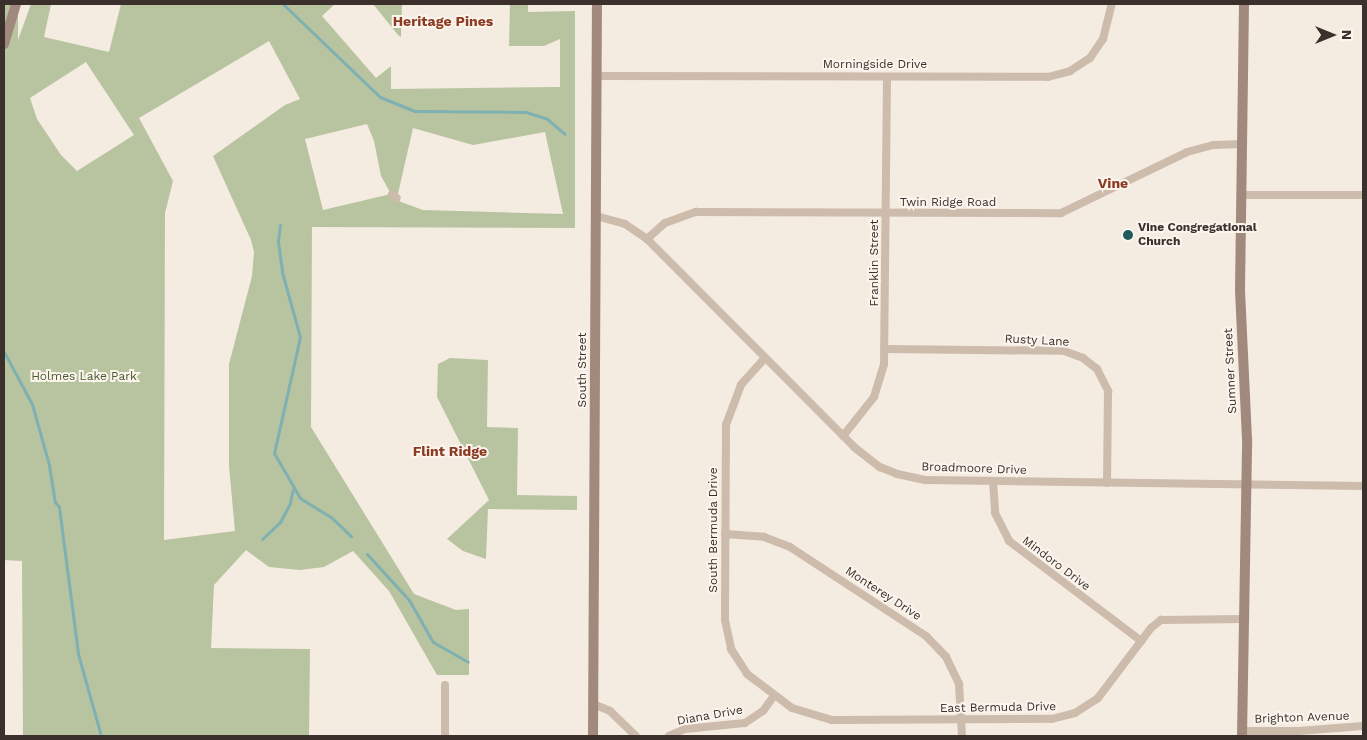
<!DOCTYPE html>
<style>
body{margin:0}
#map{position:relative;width:1367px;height:740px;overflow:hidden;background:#f4ebe1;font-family:"Work Sans",sans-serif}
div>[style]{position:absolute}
.green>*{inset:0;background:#b8c4a0}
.stream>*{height:3px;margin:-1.5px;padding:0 1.5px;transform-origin:1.5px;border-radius:1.5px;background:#7fb0b2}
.street>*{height:8px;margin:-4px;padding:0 4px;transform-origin:4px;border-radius:4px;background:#cdbbac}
.secondary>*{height:10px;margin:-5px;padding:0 5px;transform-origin:5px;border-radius:5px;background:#a18a7d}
.dots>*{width:14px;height:14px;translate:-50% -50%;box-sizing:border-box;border:2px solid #fbf5ee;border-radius:50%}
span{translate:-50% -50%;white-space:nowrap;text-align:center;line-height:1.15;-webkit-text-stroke:4px #fbf5ee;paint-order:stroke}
.street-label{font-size:12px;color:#3b302b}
.poi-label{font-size:12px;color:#3b302b;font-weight:700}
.left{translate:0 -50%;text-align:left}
.park-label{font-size:12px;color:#4a5a2e}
.neighbourhood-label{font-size:14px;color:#8c3b22;font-weight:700}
.frame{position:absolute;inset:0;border:5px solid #3b302b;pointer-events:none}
.north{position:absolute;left:1307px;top:10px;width:50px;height:50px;-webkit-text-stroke:4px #fbf5ee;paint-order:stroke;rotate:90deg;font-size:14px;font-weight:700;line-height:20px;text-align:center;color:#3b302b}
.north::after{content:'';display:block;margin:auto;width:18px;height:22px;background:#3b302b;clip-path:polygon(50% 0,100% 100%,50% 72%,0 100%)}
</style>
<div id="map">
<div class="green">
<i style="clip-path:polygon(evenodd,4px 4px,18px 4px,18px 40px,31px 4px,51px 4px,44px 37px,109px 52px,121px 4px,335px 4px,322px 16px,376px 78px,391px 66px,391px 89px,560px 87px,560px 39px,544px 46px,509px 46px,510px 4px,528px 4px,528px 12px,575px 11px,575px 228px,312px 227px,311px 427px,414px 594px,456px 610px,469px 609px,469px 675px,437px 675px,389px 591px,353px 551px,324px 567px,300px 570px,269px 567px,246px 550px,214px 585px,211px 648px,310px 649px,309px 736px,23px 736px,22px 561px,4px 560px,4px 4px,269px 41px,300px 99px,285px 105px,213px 156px,251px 240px,254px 252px,252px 276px,229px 364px,229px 466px,235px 531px,164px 540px,165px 213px,173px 181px,139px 118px,269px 41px,4px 4px,86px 62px,134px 135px,77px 171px,61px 155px,37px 119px,30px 98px,86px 62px,4px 4px,367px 124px,374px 141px,381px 176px,391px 194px,323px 210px,305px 139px,367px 124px,4px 4px,413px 128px,473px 145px,545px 132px,563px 214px,423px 210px,401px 202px,397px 198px,413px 128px)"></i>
<i style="clip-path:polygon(373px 4px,402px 4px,401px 37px,398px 35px)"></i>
<i style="clip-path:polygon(450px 358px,488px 360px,487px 427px,518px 428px,517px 495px,577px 496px,577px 510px,488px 509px,486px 559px,463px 551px,447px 539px,489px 500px,437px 397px,438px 364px)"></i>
</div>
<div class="stream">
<i style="left:283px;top:4px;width:134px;rotate:43.8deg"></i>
<i style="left:380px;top:97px;width:38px;rotate:22deg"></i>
<i style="left:415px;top:111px;width:111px;rotate:0.5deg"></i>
<i style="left:526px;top:112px;width:22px;rotate:18deg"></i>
<i style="left:547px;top:119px;width:23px;rotate:40deg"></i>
<i style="left:280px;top:225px;width:17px;rotate:97deg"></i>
<i style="left:278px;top:242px;width:30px;rotate:82deg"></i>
<i style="left:282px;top:272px;width:67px;rotate:74.5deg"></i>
<i style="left:300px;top:337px;width:119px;rotate:102.6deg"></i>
<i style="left:274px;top:453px;width:52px;rotate:60deg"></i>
<i style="left:300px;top:498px;width:36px;rotate:32deg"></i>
<i style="left:331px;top:517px;width:28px;rotate:44deg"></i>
<i style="left:4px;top:352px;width:59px;rotate:61.7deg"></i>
<i style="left:32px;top:404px;width:63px;rotate:74.4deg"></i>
<i style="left:49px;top:465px;width:37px;rotate:81deg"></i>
<i style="left:55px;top:502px;width:6px;rotate:51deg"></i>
<i style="left:59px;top:507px;width:148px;rotate:82.6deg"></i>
<i style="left:78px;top:654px;width:85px;rotate:74.3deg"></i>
<i style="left:262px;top:539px;width:25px;rotate:-43deg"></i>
<i style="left:280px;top:522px;width:21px;rotate:-62deg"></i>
<i style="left:290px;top:503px;width:14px;rotate:-78deg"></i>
<i style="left:367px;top:554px;width:62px;rotate:47.6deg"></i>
<i style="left:409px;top:600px;width:48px;rotate:60.3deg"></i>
<i style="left:433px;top:642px;width:40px;rotate:29.7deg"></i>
</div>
<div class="street">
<i style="left:597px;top:76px;width:451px;rotate:0.1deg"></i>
<i style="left:1048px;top:77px;width:23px;rotate:-15deg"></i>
<i style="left:1070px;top:71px;width:24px;rotate:-33deg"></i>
<i style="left:1090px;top:58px;width:23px;rotate:-56deg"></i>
<i style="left:1103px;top:39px;width:36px;rotate:-76deg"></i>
<i style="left:392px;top:194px;width:6px;rotate:39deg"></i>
<i style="left:1241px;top:195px;width:122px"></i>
<i style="left:596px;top:216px;width:30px;rotate:15deg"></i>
<i style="left:625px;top:224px;width:27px;rotate:34deg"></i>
<i style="left:647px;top:239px;width:293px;rotate:45.1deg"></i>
<i style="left:854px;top:447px;width:33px;rotate:38deg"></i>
<i style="left:880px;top:467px;width:18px;rotate:22deg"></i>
<i style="left:897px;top:474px;width:30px;rotate:12deg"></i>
<i style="left:926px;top:480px;width:437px;rotate:0.8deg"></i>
<i style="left:647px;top:239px;width:24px;rotate:-42deg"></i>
<i style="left:665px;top:223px;width:33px;rotate:-20deg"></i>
<i style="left:696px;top:212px;width:365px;rotate:0.2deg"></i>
<i style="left:1061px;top:213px;width:140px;rotate:-25.8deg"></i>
<i style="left:1187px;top:152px;width:28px;rotate:-15deg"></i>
<i style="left:1214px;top:145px;width:28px;rotate:-2deg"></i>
<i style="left:885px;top:349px;width:179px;rotate:0.6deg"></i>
<i style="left:1064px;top:351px;width:20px;rotate:20deg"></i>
<i style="left:1083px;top:358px;width:18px;rotate:38deg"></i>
<i style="left:1097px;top:369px;width:25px;rotate:63deg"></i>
<i style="left:1108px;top:391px;width:92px;rotate:90.6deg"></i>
<i style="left:765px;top:358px;width:36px;rotate:132deg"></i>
<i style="left:741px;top:385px;width:43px;rotate:110.6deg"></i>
<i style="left:726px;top:425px;width:195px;rotate:90.3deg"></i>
<i style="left:725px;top:620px;width:30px;rotate:78deg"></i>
<i style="left:731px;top:649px;width:30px;rotate:57deg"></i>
<i style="left:747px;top:674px;width:56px;rotate:37.1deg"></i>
<i style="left:792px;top:708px;width:42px;rotate:16.7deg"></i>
<i style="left:832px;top:720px;width:220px;rotate:-0.3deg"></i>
<i style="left:1052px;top:719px;width:24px;rotate:-15deg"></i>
<i style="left:1075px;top:713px;width:27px;rotate:-33deg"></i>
<i style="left:1098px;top:698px;width:88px;rotate:-52.9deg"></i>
<i style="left:1151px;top:628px;width:13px;rotate:-39deg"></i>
<i style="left:1161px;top:620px;width:84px;rotate:-0.7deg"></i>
<i style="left:843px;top:436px;width:50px;rotate:-51.5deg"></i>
<i style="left:874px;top:397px;width:34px;rotate:-73deg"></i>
<i style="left:884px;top:364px;width:287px;rotate:-89.4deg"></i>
<i style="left:993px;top:481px;width:32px;rotate:86deg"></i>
<i style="left:995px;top:513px;width:31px;rotate:63deg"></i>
<i style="left:1009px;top:541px;width:166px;rotate:37.1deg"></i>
<i style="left:725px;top:534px;width:39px;rotate:4deg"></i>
<i style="left:764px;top:537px;width:28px;rotate:21deg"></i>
<i style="left:790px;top:547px;width:163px;rotate:33.2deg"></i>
<i style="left:926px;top:636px;width:29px;rotate:46deg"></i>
<i style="left:946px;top:657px;width:30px;rotate:64deg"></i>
<i style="left:959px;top:684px;width:52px;rotate:86.7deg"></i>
<i style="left:445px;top:685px;width:51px;rotate:90deg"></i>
<i style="left:593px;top:704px;width:18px;rotate:22deg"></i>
<i style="left:610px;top:711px;width:36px;rotate:44deg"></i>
<i style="left:1242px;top:731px;width:57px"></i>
<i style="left:1299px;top:731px;width:64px;rotate:-4.5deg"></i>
<i style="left:669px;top:736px;width:17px;rotate:-24deg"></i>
<i style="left:685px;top:729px;width:60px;rotate:-5.7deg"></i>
<i style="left:745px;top:723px;width:22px;rotate:-34deg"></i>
<i style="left:763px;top:711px;width:19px;rotate:-54deg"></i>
</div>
<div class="secondary">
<i style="left:4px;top:44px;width:42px;rotate:-73.3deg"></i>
<i style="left:593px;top:736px;width:732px;rotate:-89.69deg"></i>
<i style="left:1242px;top:736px;width:297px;rotate:-89deg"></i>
<i style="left:1247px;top:439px;width:149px;rotate:-92.7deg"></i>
<i style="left:1240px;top:290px;width:286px;rotate:-89.2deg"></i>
</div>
<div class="dots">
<i style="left:1128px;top:235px;background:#1f5a5e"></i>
</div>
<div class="street-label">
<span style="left:875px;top:65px">Morningside Drive</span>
<span style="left:948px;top:203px">Twin Ridge Road</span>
<span style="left:875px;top:263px;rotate:-90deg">Franklin Street</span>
<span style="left:1037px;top:341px;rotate:3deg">Rusty Lane</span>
<span style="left:583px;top:370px;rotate:-90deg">South Street</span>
<span style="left:1231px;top:371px;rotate:-93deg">Sumner Street</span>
<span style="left:974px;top:469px;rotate:2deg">Broadmoore Drive</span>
<span style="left:714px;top:530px;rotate:-90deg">South Bermuda Drive</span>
<span style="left:1056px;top:564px;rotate:37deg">Mindoro Drive</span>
<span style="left:883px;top:594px;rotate:33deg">Monterey Drive</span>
<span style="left:998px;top:708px;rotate:-1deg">East Bermuda Drive</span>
<span style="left:710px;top:716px;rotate:-10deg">Diana Drive</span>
<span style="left:1302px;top:718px;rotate:-2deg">Brighton Avenue</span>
</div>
<div class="poi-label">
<span class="left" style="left:1138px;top:235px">Vine Congregational<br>Church</span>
</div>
<div class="park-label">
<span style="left:84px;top:377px">Holmes Lake Park</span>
</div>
<div class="neighbourhood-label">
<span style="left:443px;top:21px">Heritage Pines</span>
<span style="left:1113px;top:183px">Vine</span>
<span style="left:450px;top:451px">Flint Ridge</span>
</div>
<div class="frame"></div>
<div class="north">N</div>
</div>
